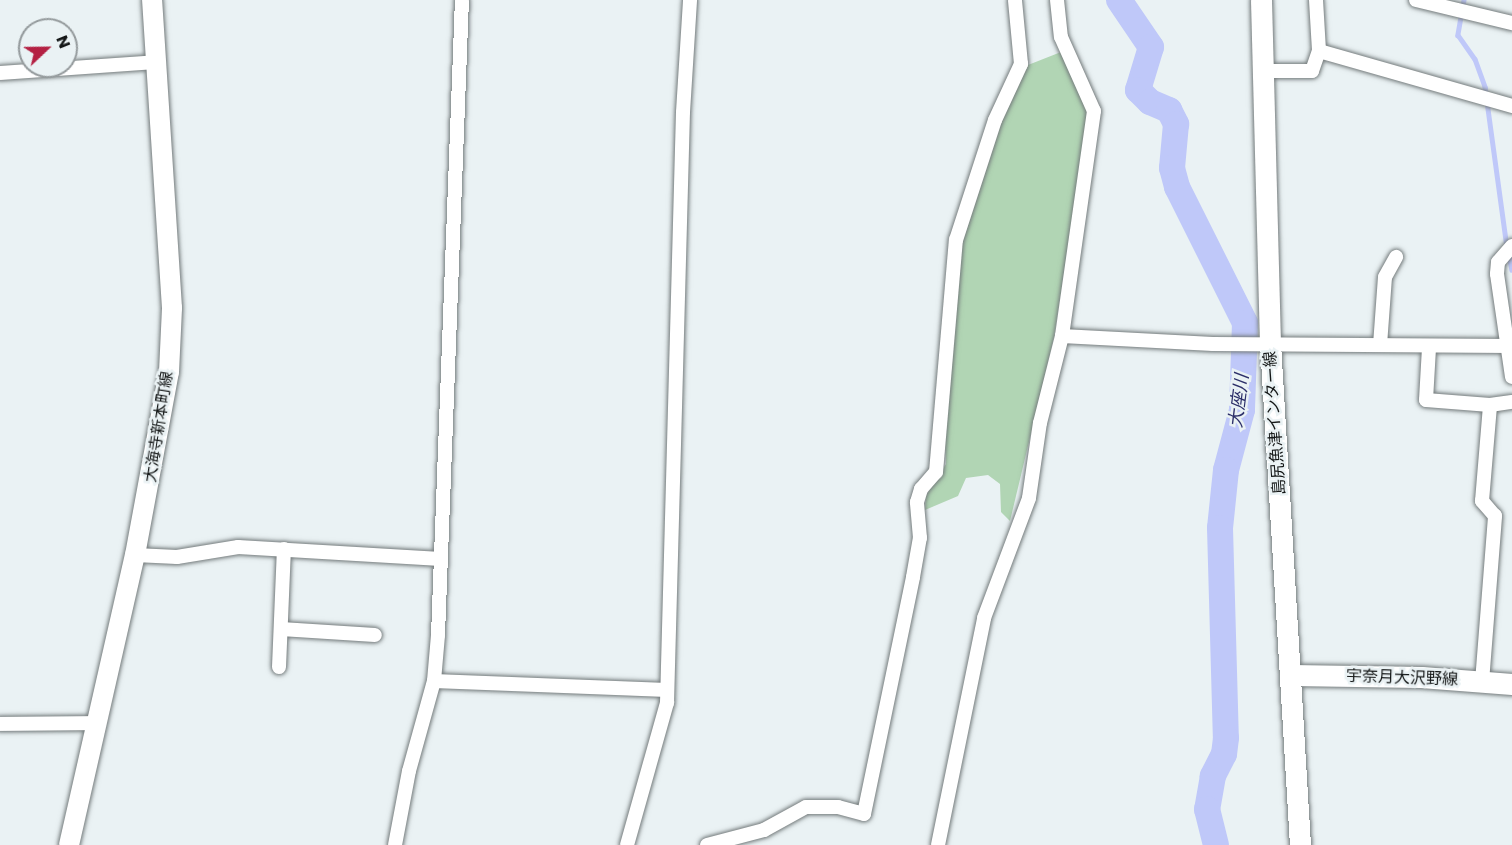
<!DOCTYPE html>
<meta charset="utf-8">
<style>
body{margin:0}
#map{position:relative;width:1512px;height:845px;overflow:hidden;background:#eaf2f4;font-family:Poppins,"Noto Sans JP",sans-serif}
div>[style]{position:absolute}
.green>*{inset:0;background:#b1d5b4}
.stream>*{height:4.5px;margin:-2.25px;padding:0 2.25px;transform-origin:2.25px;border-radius:2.25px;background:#bfc8f9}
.river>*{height:26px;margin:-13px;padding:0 13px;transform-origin:13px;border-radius:13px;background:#bfc8f9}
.roads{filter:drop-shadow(0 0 2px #747b7c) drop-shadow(0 0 2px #747b7c)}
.street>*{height:14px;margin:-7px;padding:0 7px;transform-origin:7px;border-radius:7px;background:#fff}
.secondary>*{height:20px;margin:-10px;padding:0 10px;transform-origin:10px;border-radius:10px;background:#fff}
.primary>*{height:21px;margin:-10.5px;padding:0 10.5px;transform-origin:10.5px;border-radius:10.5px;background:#fff}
span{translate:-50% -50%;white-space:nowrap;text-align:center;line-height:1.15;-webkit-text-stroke:5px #eaf2f4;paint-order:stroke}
.street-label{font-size:16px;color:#141717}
.water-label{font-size:18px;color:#2d306a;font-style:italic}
.north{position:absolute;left:18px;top:18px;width:60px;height:60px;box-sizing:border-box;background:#eaf2f4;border:2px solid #949a9c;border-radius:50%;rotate:68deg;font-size:16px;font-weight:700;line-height:24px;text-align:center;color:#141717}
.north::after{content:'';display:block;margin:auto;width:21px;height:27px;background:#b42143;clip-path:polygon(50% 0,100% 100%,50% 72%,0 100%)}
</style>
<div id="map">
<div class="green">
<i style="clip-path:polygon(1061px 52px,1089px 114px,1054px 337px,1010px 521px,1001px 512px,1000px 484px,988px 475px,966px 478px,958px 496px,925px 510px,926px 496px,946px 464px,944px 422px,960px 250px,1009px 100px,1028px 65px)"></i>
</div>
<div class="stream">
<i style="left:1464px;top:0;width:36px;rotate:100deg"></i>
<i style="left:1458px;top:35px;width:29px;rotate:55deg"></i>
<i style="left:1475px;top:59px;width:30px;rotate:70deg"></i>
<i style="left:1485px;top:87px;width:162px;rotate:82.2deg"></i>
<i style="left:1509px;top:255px;width:15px;rotate:79deg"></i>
</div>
<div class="river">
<i style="left:1119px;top:0;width:57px;rotate:55.8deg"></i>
<i style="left:1151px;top:47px;width:45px;rotate:106.8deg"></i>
<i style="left:1138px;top:90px;width:17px;rotate:45deg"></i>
<i style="left:1150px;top:102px;width:21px;rotate:23deg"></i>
<i style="left:1169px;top:110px;width:16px;rotate:63deg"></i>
<i style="left:1176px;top:124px;width:44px;rotate:95.2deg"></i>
<i style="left:1172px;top:168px;width:20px;rotate:75deg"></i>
<i style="left:1177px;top:187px;width:152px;rotate:63.4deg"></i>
<i style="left:1245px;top:323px;width:87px;rotate:92deg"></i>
<i style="left:1242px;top:410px;width:62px;rotate:104.9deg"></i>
<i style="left:1226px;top:470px;width:58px;rotate:95.9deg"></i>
<i style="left:1220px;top:528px;width:210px;rotate:88.4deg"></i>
<i style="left:1226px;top:738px;width:16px;rotate:97deg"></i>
<i style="left:1224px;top:754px;width:25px;rotate:117deg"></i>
<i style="left:1213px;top:776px;width:34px;rotate:100deg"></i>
<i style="left:1207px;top:809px;width:37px;rotate:76deg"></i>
</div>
<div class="roads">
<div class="street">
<i style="left:1057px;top:0;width:37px;rotate:84deg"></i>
<i style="left:1061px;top:37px;width:81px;rotate:66deg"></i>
<i style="left:1094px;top:111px;width:227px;rotate:98.1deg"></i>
<i style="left:1062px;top:336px;width:151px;rotate:3deg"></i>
<i style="left:1213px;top:344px;width:299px;rotate:0.4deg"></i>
<i style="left:1316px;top:0;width:51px;rotate:86.6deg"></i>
<i style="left:1319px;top:51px;width:201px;rotate:15.9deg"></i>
<i style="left:1416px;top:0;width:99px;rotate:13.5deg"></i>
<i style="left:1261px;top:71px;width:51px"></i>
<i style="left:1312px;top:71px;width:21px;rotate:-71deg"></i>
<i style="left:0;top:73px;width:156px;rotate:-4deg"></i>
<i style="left:1512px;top:246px;width:21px;rotate:131deg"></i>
<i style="left:1498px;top:262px;width:12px;rotate:95deg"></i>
<i style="left:1497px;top:274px;width:104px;rotate:81.7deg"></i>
<i style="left:1380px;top:345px;width:68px;rotate:-85.8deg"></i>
<i style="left:1385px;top:277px;width:23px;rotate:-61deg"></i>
<i style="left:1429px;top:348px;width:52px;rotate:93.3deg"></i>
<i style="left:1426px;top:400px;width:64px;rotate:4.5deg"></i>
<i style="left:1490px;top:405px;width:22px;rotate:-8deg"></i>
<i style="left:135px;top:555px;width:42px;rotate:2.7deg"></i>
<i style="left:177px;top:557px;width:62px;rotate:-9.3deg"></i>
<i style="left:238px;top:547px;width:203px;rotate:3.4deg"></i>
<i style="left:281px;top:629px;width:94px;rotate:3.7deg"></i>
<i style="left:279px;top:667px;width:118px;rotate:-87.6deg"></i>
<i style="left:434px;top:681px;width:233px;rotate:2.2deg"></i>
<i style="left:1482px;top:682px;width:167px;rotate:-85.5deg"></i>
<i style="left:1495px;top:516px;width:20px;rotate:-131deg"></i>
<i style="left:1482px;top:501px;width:96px;rotate:-85.2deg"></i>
<i style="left:0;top:724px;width:97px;rotate:-0.6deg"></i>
<i style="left:395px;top:845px;width:75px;rotate:-79.3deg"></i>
<i style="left:409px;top:771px;width:93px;rotate:-74.5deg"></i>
<i style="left:434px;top:681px;width:46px;rotate:-85deg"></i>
<i style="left:438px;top:635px;width:635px;rotate:-87.84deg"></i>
<i style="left:627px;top:845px;width:148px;rotate:-74.3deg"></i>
<i style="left:667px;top:703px;width:591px;rotate:-88.45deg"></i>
<i style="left:683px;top:112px;width:112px;rotate:-86.4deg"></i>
<i style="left:707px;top:845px;width:59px;rotate:-14.7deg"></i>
<i style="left:764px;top:830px;width:48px;rotate:-28.7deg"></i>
<i style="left:806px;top:807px;width:32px"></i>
<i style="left:838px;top:807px;width:27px;rotate:15deg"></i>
<i style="left:864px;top:814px;width:242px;rotate:-78.3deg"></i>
<i style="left:913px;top:577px;width:40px;rotate:-80deg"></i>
<i style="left:920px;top:538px;width:36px;rotate:-95deg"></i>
<i style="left:917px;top:502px;width:14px;rotate:-73deg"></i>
<i style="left:921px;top:489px;width:23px;rotate:-49deg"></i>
<i style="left:936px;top:472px;width:233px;rotate:-85.1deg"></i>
<i style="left:956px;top:240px;width:126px;rotate:-72deg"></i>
<i style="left:995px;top:120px;width:62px;rotate:-65.1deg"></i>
<i style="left:1021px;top:64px;width:64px;rotate:-95.4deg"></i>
<i style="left:938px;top:845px;width:232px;rotate:-78.5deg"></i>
<i style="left:984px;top:618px;width:128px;rotate:-69.4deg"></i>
<i style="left:1029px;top:498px;width:76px;rotate:-81.7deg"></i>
<i style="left:1040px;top:423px;width:90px;rotate:-75.8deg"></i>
</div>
<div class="secondary">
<i style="left:69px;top:845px;width:297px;rotate:-77.2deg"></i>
<i style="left:135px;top:555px;width:186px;rotate:-79.5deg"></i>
<i style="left:169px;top:372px;width:64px;rotate:-87.3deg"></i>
<i style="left:172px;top:308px;width:309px;rotate:-93.7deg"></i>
</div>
<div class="primary">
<i style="left:1261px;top:0;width:343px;rotate:88.5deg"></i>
<i style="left:1270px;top:343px;width:503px;rotate:86.58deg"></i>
<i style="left:1291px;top:675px;width:130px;rotate:0.9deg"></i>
<i style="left:1421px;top:677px;width:91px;rotate:4.4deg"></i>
</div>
</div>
<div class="street-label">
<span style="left:1275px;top:423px;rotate:-94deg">島尻魚津インター線</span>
<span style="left:159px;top:427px;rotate:-81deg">大海寺新本町線</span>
<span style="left:1402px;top:678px;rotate:2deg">宇奈月大沢野線</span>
</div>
<div class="water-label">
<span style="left:1239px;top:401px;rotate:-83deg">大座川</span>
</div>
<div class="north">N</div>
</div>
